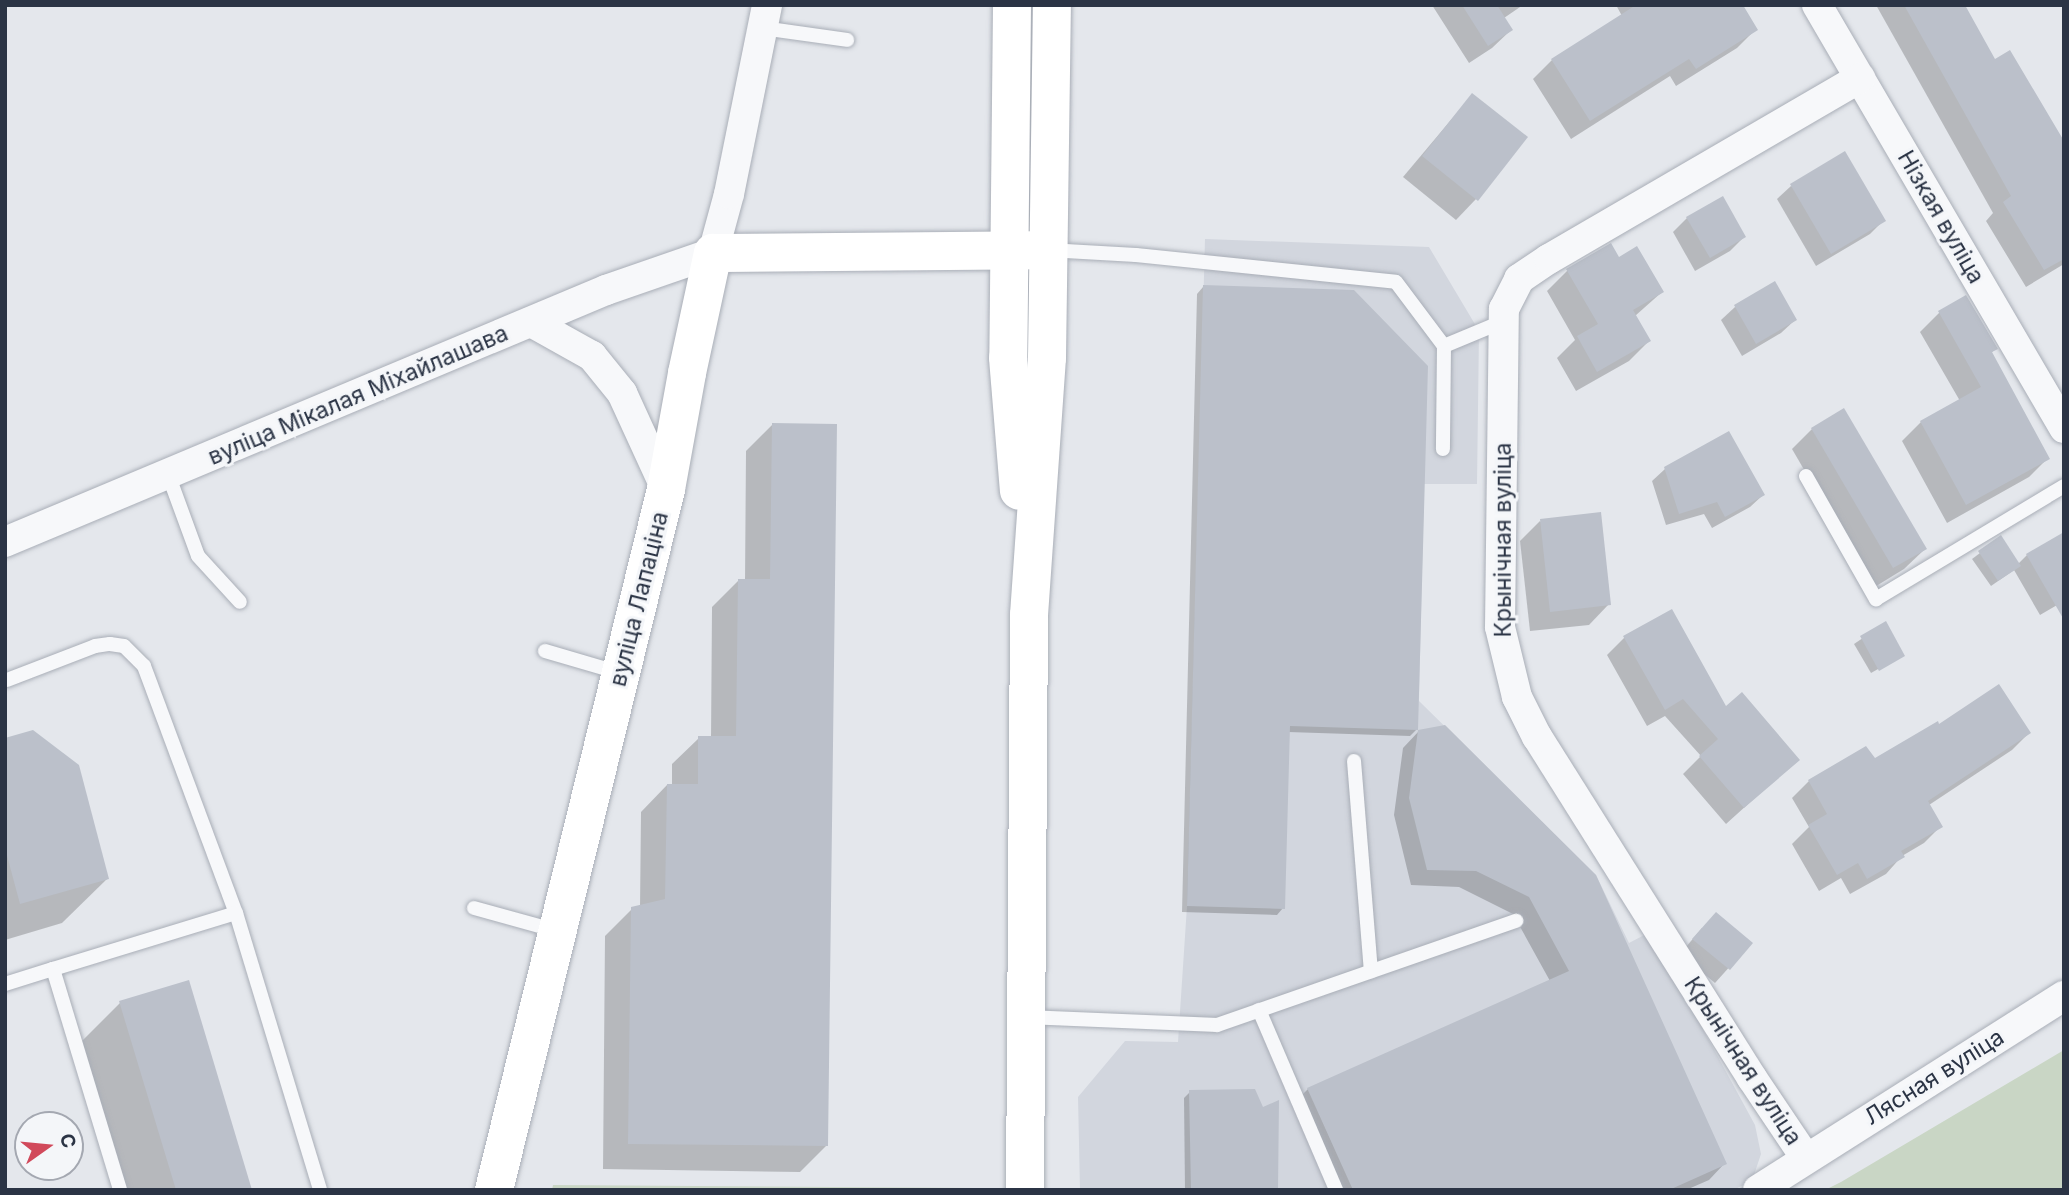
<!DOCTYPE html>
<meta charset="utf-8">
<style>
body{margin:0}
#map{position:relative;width:2069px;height:1195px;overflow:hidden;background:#e4e7ec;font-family:Inter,sans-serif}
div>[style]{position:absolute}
.built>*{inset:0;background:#d2d6de}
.green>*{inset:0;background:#c9d6c5}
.shadow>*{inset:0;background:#0003}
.building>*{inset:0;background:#bbc0ca}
.roads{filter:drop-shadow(0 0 2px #a9aeb7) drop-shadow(0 0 2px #a9aeb7)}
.lane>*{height:14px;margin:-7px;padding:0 7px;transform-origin:7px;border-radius:7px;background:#f7f8fa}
.street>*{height:30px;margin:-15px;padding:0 15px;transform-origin:15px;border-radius:15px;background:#f7f8fa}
.secondary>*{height:38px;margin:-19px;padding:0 19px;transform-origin:19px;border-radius:19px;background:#fff}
.primary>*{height:38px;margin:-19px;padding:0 19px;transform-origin:19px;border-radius:19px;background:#fff}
span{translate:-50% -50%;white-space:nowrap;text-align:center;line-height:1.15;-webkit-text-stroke:6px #f4f6f9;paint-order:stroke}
.street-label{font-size:23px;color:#2b3445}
.frame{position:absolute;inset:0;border:7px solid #2b3445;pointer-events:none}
.north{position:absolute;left:14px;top:1111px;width:70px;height:70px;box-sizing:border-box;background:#f4f6f9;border:2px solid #a4a8b1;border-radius:50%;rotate:75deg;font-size:19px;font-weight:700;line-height:28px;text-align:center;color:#2b3445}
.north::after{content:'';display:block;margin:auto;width:24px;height:32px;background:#d1495b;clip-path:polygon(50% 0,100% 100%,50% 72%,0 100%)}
</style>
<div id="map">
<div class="built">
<i style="clip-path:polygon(1205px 239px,1429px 247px,1479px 331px,1477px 484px,1424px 484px,1419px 701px,1596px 875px,1629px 943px,1650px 932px,1755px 1125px,1761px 1154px,1752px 1181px,1733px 1190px,1080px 1190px,1078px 1097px,1125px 1041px,1178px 1042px,1187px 906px)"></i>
</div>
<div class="green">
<i style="clip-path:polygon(2064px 1050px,2064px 1190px,1825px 1190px,1841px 1182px)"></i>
<i style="clip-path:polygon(553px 1185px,974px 1188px,974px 1190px,552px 1190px)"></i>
</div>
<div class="shadow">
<i style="clip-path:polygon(1432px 5px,1523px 5px,1504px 18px,1511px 30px,1492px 48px,1469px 63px)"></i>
<i style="clip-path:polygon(1616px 5px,1741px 5px,1756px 29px,1737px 48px,1676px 86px,1670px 76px,1571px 139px,1533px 79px,1552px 60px,1622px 16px)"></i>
<i style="clip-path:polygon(1876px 5px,1963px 5px,1994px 61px,2064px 145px,2064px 264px,2026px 287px,1986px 221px,1993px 213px)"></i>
<i style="clip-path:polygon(1472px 95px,1476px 199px,1456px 220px,1403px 177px)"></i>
<i style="clip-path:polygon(1791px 186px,1883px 221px,1870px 234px,1816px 266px,1777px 199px)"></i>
<i style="clip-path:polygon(1687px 218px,1744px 237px,1730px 251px,1695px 271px,1673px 232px)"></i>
<i style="clip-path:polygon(1618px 259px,1662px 292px,1635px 316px,1649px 341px,1629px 361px,1576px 391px,1557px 358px,1575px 340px,1547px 291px,1567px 271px)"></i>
<i style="clip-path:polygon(1203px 287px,1417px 729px,1410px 736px,1288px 732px,1283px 908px,1277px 915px,1182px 912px,1197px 294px)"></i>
<i style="clip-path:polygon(1965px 297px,1995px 349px,1990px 354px,2048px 458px,2029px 477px,1947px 523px,1902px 441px,1921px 422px,1960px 401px,1920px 332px,1939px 313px)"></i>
<i style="clip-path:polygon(1735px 307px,1795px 320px,1781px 333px,1742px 356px,1721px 320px)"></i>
<i style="clip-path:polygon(773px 424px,826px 1146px,800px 1172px,603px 1169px,605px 936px,632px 909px,640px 907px,641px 812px,667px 785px,672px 785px,672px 764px,699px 738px,711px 738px,712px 607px,738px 581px,745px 581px,746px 451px)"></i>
<i style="clip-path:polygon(1812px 429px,1925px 549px,1904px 569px,1873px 588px,1792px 449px)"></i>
<i style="clip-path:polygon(1665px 469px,1763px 495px,1750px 507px,1712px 528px,1704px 514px,1666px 525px,1652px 481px)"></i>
<i style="clip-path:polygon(1540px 521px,1609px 604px,1589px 625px,1530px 631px,1520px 541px)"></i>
<i style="clip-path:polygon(2000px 538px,2018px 564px,2027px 555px,2064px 601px,2040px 615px,2014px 570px,1991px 586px,1972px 559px)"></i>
<i style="clip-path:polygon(1885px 623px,1903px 655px,1871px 673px,1854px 644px)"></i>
<i style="clip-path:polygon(1625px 637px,1797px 760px,1726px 824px,1683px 774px,1701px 756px,1665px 716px,1647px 726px,1607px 655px)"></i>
<i style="clip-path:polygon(1939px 726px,2029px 733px,2012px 750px,1929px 805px,1941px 826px,1924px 843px,1902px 856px,1886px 874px,1850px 894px,1841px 878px,1819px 891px,1792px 844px,1809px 827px,1792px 798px,1809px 781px,1874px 761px)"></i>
<i style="clip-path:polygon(1419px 731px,1725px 1163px,1709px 1180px,1686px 1190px,1330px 1190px,1292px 1105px,1308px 1089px,1550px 981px,1513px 914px,1459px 887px,1411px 885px,1394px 815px,1403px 748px)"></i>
<i style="clip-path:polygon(5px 739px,108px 878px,62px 923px,5px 940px)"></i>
<i style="clip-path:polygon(1702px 928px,1750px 944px,1715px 983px,1680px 954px)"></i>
<i style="clip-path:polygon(120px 1003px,250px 1190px,117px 1190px,75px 1048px)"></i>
<i style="clip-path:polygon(1190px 1092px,1276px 1190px,1185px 1190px,1184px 1098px)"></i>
</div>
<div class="building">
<i style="clip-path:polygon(1462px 5px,1497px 5px,1513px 30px,1488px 46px)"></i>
<i style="clip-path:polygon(1636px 5px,1743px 5px,1758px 30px,1696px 69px,1689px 59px,1590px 121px,1551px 59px)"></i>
<i style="clip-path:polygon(1904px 5px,1965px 5px,1995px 59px,2010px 50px,2064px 141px,2064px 259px,2044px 270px,2003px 202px,2011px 196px)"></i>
<i style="clip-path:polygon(1472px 93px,1528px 137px,1478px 201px,1422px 156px)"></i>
<i style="clip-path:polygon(1845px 151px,1886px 221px,1831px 254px,1790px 184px)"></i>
<i style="clip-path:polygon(1723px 196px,1746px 237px,1710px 258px,1686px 217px)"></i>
<i style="clip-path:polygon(1611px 243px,1619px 257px,1637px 246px,1664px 292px,1633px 310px,1651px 341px,1597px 372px,1577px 336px,1598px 324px,1566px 269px)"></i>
<i style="clip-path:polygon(1775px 281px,1797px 320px,1756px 344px,1734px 305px)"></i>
<i style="clip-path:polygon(1203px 285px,1354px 290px,1428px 366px,1418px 730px,1290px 726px,1285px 909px,1187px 906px)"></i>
<i style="clip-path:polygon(1966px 295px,1998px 349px,1992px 352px,2050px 459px,1966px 505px,1920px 421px,1981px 387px,1938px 311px)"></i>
<i style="clip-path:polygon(1844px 408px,1927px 549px,1893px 568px,1811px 428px)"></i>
<i style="clip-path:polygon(772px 423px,837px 424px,828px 1146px,628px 1144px,631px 907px,665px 899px,667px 784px,698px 784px,698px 736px,736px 736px,738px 579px,770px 579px)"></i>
<i style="clip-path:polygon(1729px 431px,1765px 495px,1725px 517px,1717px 502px,1679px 514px,1664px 467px)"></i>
<i style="clip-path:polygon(1601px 512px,1611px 605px,1550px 612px,1540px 519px)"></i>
<i style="clip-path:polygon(2064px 532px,2064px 620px,2026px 554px)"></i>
<i style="clip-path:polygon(2001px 535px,2021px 566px,1998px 581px,1978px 551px)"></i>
<i style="clip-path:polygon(1672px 609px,1726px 706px,1742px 692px,1800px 760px,1744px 808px,1699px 756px,1718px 739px,1683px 699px,1665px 710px,1623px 636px)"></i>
<i style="clip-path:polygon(1886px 621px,1905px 656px,1879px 671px,1860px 636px)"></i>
<i style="clip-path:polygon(1999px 684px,2031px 733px,1928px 801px,1943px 827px,1901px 851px,1905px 857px,1867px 879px,1858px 863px,1837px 875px,1808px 825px,1827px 814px,1808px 780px,1866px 746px,1875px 758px,1938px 721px,1939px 724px)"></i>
<i style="clip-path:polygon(1445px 725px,1596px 875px,1727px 1164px,1669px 1190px,1353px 1190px,1307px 1088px,1569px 971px,1529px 897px,1476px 871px,1427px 870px,1409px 798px,1418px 730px)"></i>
<i style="clip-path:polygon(33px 730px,79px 765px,109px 879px,20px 904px,5px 848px,5px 738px)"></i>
<i style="clip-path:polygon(1716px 912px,1753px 943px,1730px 970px,1692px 939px)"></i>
<i style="clip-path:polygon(189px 980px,252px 1190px,176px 1190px,119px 1001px)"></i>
<i style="clip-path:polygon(1255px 1089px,1263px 1107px,1279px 1100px,1278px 1190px,1191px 1190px,1189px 1090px)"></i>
</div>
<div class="roads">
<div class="lane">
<i style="left:762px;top:28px;width:86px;rotate:8deg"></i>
<i style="left:1048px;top:250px;width:88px;rotate:3.3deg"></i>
<i style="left:1136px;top:255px;width:261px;rotate:5.9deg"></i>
<i style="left:1396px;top:282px;width:80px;rotate:53.1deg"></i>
<i style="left:1444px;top:346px;width:103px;rotate:90.6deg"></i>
<i style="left:1444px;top:346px;width:65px;rotate:-22.6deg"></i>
<i style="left:168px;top:474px;width:87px;rotate:69.9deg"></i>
<i style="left:198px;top:556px;width:62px;rotate:47.6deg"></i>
<i style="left:1806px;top:476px;width:142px;rotate:60.4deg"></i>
<i style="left:1876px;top:599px;width:219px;rotate:-31deg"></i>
<i style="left:545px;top:651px;width:78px;rotate:16.3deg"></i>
<i style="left:7px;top:680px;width:94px;rotate:-21.1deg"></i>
<i style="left:95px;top:646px;width:15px;rotate:-8deg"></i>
<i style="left:110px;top:644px;width:14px;rotate:8deg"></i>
<i style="left:124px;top:646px;width:28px;rotate:45deg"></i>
<i style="left:144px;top:666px;width:264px;rotate:69.6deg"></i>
<i style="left:236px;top:913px;width:289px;rotate:73.1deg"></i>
<i style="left:1354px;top:761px;width:211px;rotate:85.4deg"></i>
<i style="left:474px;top:908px;width:86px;rotate:15.5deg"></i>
<i style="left:53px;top:969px;width:191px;rotate:-17deg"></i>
<i style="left:5px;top:984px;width:50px;rotate:-17.4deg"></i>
<i style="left:53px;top:969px;width:231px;rotate:73.1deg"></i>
<i style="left:1259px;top:1010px;width:196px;rotate:66.8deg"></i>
<i style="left:1027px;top:1017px;width:190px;rotate:2.4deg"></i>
<i style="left:1217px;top:1025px;width:317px;rotate:-19.2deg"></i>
</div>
<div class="street">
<i style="left:1817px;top:5px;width:490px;rotate:59.7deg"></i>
<i style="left:531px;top:322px;width:70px;rotate:29.1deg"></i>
<i style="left:592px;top:356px;width:48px;rotate:51deg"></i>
<i style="left:622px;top:393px;width:106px;rotate:65.4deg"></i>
<i style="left:5px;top:542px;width:652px;rotate:-22.75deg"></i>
<i style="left:606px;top:290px;width:113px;rotate:-19.1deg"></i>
<i style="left:713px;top:253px;width:61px;rotate:-74.8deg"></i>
<i style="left:729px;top:194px;width:193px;rotate:-78.6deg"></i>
<i style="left:1805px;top:1157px;width:95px;rotate:-123.9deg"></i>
<i style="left:1752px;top:1078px;width:403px;rotate:-122.2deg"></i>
<i style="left:1537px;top:737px;width:45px;rotate:-116.6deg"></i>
<i style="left:1517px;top:697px;width:72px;rotate:-103.7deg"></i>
<i style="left:1500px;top:627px;width:318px;rotate:-89.3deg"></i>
<i style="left:1504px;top:309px;width:34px;rotate:-63deg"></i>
<i style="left:1519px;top:279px;width:36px;rotate:-34deg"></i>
<i style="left:1549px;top:259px;width:360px;rotate:-30.2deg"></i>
<i style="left:1758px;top:1190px;width:362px;rotate:-32.4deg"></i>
</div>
<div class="secondary">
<i style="left:494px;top:1190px;width:722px;rotate:-76.21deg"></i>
<i style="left:666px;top:489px;width:118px;rotate:-79.7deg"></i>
<i style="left:687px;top:373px;width:123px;rotate:-77.8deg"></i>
<i style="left:713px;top:253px;width:331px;rotate:-0.5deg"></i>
</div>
<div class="primary">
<i style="left:1012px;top:5px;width:353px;rotate:90.6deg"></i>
<i style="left:1008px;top:358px;width:133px;rotate:85.3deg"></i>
<i style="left:1025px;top:1190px;width:575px;rotate:-89.6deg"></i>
<i style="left:1029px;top:615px;width:258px;rotate:-86deg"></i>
<i style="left:1047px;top:358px;width:353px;rotate:-89.2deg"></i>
</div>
</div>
<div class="street-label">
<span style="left:1941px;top:217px;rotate:60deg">Нізкая вуліца</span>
<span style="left:358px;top:395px;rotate:-23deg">вуліца Мікалая Міхайлашава</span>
<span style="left:1503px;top:540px;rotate:-90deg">Крынічная вуліца</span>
<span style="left:639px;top:599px;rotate:-76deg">вуліца Лапаціна</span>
<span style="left:1743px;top:1061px;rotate:57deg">Крынічная вуліца</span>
<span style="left:1934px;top:1077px;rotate:-32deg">Лясная вуліца</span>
</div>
<div class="frame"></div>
<div class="north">С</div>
</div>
